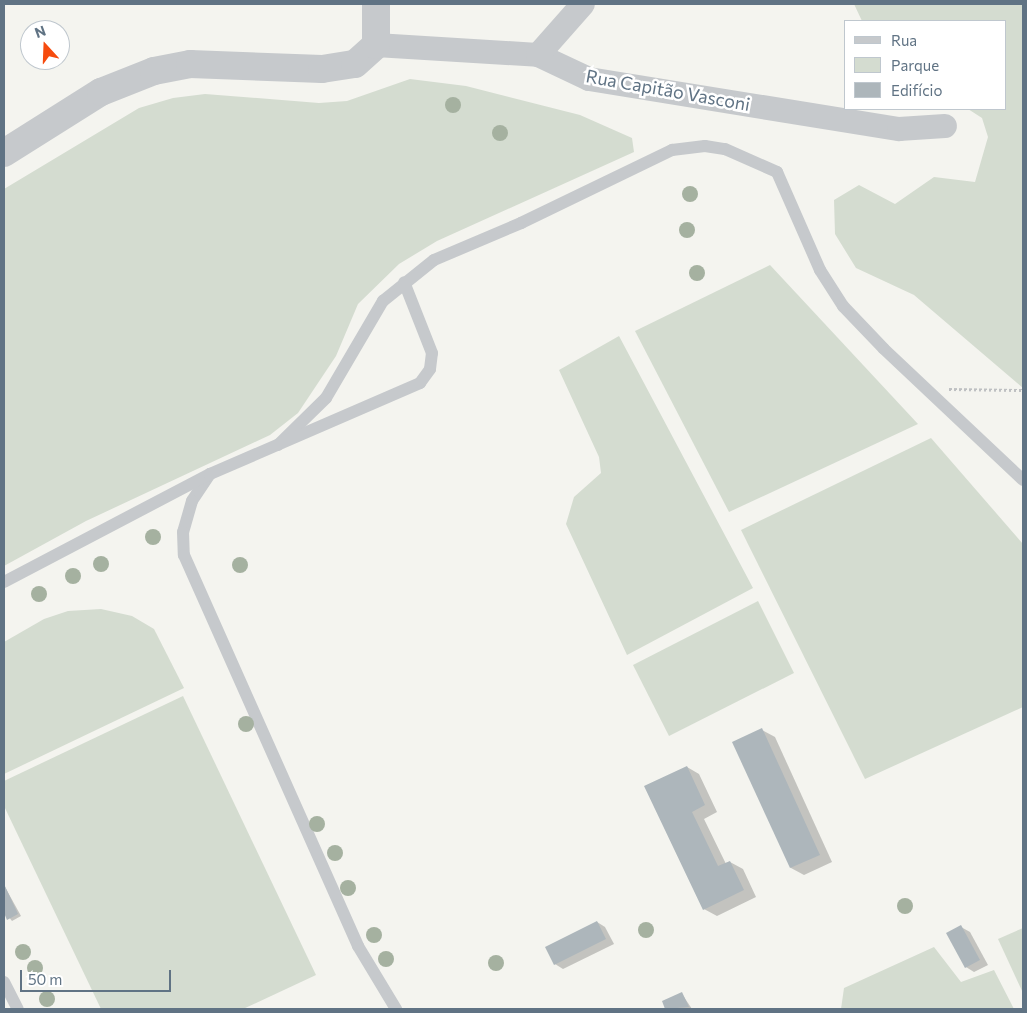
<!DOCTYPE html>
<meta charset="utf-8">
<style>
body{margin:0}
#map{position:relative;width:1027px;height:1013px;overflow:hidden;background:#f4f4ef;font-family:Commissioner,sans-serif}
div>[style]{position:absolute}
.green>*{inset:0;background:#d4dcd0}
.shadow>*{inset:0;background:#0003}
.building>*{inset:0;background:#adb6bb}
.path>*{height:3px;margin-top:-1.5px;transform-origin:0;background:repeating-linear-gradient(90deg,#bec0c2 0 2.5px,transparent 0 5px)}
.service>*{height:12px;margin:-6px;padding:0 6px;transform-origin:6px;border-radius:6px;background:#c6c9cc}
.minor>*{height:24px;margin:-12px;padding:0 12px;transform-origin:12px;border-radius:12px;background:#c6c9cc}
.tertiary>*{height:28px;margin:-14px;padding:0 14px;transform-origin:14px;border-radius:14px;background:#c6c9cc}
.trees>*{width:16px;height:16px;margin:-8px;border-radius:50%;background:#a5b1a0}
span{translate:-50% -50%;white-space:nowrap;text-align:center;line-height:1.15;-webkit-text-stroke:5px #fff;paint-order:stroke}
.street-label{font-size:18px;color:#607384}
.frame{position:absolute;inset:0;border:5px solid #607384;pointer-events:none}
.legend{position:absolute;left:844px;top:20px;width:162px;height:90px;box-sizing:border-box;background:#fff;border:1px solid #bfc7ce;margin:0;padding:6px 9px;list-style:none;font-size:15px;color:#607384}
.legend li{display:flex;align-items:center;gap:10px;height:25px}
.legend b{width:25px;border:1px solid #bfc7ce}
.north{position:absolute;left:20px;top:20px;width:50px;height:50px;box-sizing:border-box;background:#fff;border:1px solid #bfc7ce;border-radius:50%;rotate:340deg;font-size:14px;font-weight:700;line-height:20px;text-align:center;color:#607384}
.north::after{content:'';display:block;margin:auto;width:18px;height:22px;background:#f64b0e;clip-path:polygon(50% 0,100% 100%,50% 72%,0 100%)}
.scale{position:absolute;left:20px;top:970px;width:151px;height:22px;box-sizing:border-box;border:2px solid #607384;border-top:0;padding-left:6px;font-size:15px;line-height:18px;white-space:nowrap;color:#607384;-webkit-text-stroke:4px #fff;paint-order:stroke}
</style>
<div id="map">
<div class="green">
<i style="clip-path:polygon(854px 4px,1023px 4px,1023px 388px,914px 295px,856px 268px,835px 234px,834px 200px,859px 185px,895px 204px,934px 177px,975px 182px,988px 137px,982px 118px,968px 109px,1006px 109px,1006px 21px,862px 21px)"></i>
<i style="clip-path:polygon(410px 79px,466px 86px,580px 115px,632px 138px,634px 152px,437px 241px,399px 264px,358px 304px,336px 356px,298px 413px,270px 435px,86px 521px,4px 566px,4px 189px,139px 108px,173px 98px,205px 94px,319px 103px,347px 101px)"></i>
<i style="clip-path:polygon(770px 265px,918px 424px,729px 512px,635px 331px)"></i>
<i style="clip-path:polygon(619px 336px,753px 588px,627px 655px,566px 524px,574px 497px,601px 473px,599px 457px,559px 370px)"></i>
<i style="clip-path:polygon(931px 438px,1023px 544px,1023px 707px,865px 779px,741px 530px)"></i>
<i style="clip-path:polygon(758px 601px,794px 673px,669px 736px,633px 665px)"></i>
<i style="clip-path:polygon(101px 609px,132px 616px,154px 629px,184px 688px,4px 774px,4px 642px,44px 619px,68px 611px)"></i>
<i style="clip-path:polygon(183px 696px,316px 975px,243px 1009px,101px 1009px,4px 806px,4px 781px)"></i>
<i style="clip-path:polygon(1023px 928px,1023px 993px,998px 939px)"></i>
<i style="clip-path:polygon(934px 947px,961px 982px,994px 970px,1014px 1009px,841px 1009px,844px 988px)"></i>
</div>
<div class="shadow">
<i style="clip-path:polygon(762px 730px,775px 737px,832px 862px,804px 875px,791px 868px)"></i>
<i style="clip-path:polygon(687px 767px,699px 774px,717px 812px,704px 819px,726px 864px,730px 862px,743px 869px,756px 897px,717px 916px,704px 909px,646px 786px)"></i>
<i style="clip-path:polygon(5px 887px,21px 916px,12px 921px,4px 911px)"></i>
<i style="clip-path:polygon(597px 922px,605px 927px,614px 944px,563px 969px,555px 964px)"></i>
<i style="clip-path:polygon(961px 927px,970px 932px,988px 965px,974px 972px,966px 967px,948px 934px)"></i>
<i style="clip-path:polygon(682px 994px,692px 1009px,667px 1009px,663px 1002px)"></i>
</div>
<div class="building">
<i style="clip-path:polygon(762px 728px,820px 855px,790px 868px,732px 742px)"></i>
<i style="clip-path:polygon(687px 766px,705px 805px,692px 812px,718px 866px,730px 861px,744px 890px,703px 910px,644px 786px)"></i>
<i style="clip-path:polygon(4px 884px,18px 914px,7px 920px,4px 913px)"></i>
<i style="clip-path:polygon(597px 921px,606px 939px,554px 965px,545px 947px)"></i>
<i style="clip-path:polygon(961px 925px,980px 960px,965px 968px,946px 933px)"></i>
<i style="clip-path:polygon(682px 992px,689px 1007px,665px 1009px,662px 1001px)"></i>
</div>
<div class="path">
<i style="left:949px;top:389px;width:74px;rotate:0.8deg"></i>
</div>
<div class="service">
<i style="left:278px;top:445px;width:67px;rotate:-44.4deg"></i>
<i style="left:326px;top:398px;width:113px;rotate:-59.6deg"></i>
<i style="left:383px;top:301px;width:65px;rotate:-38.8deg"></i>
<i style="left:434px;top:260px;width:95px;rotate:-23deg"></i>
<i style="left:521px;top:223px;width:168px;rotate:-25.8deg"></i>
<i style="left:672px;top:150px;width:33px;rotate:-7deg"></i>
<i style="left:705px;top:146px;width:20px;rotate:9deg"></i>
<i style="left:725px;top:149px;width:57px;rotate:23.9deg"></i>
<i style="left:777px;top:172px;width:107px;rotate:66.3deg"></i>
<i style="left:820px;top:270px;width:43px;rotate:57.4deg"></i>
<i style="left:843px;top:306px;width:59px;rotate:46.4deg"></i>
<i style="left:884px;top:349px;width:191px;rotate:43.3deg"></i>
<i style="left:210px;top:474px;width:32px;rotate:124deg"></i>
<i style="left:192px;top:501px;width:32px;rotate:106deg"></i>
<i style="left:183px;top:532px;width:23px;rotate:88deg"></i>
<i style="left:184px;top:555px;width:428px;rotate:66deg"></i>
<i style="left:358px;top:946px;width:74px;rotate:58.9deg"></i>
<i style="left:4px;top:582px;width:233px;rotate:-27.7deg"></i>
<i style="left:210px;top:474px;width:229px;rotate:-23.4deg"></i>
<i style="left:420px;top:383px;width:17px;rotate:-54deg"></i>
<i style="left:430px;top:369px;width:16px;rotate:-83deg"></i>
<i style="left:432px;top:353px;width:76px;rotate:-111.5deg"></i>
<i style="left:4px;top:982px;width:30px;rotate:63deg"></i>
</div>
<div class="minor">
<i style="left:376px;top:45px;width:162px;rotate:3.5deg"></i>
<i style="left:538px;top:55px;width:56px;rotate:25.2deg"></i>
<i style="left:589px;top:79px;width:314px;rotate:9.2deg"></i>
<i style="left:899px;top:129px;width:46px;rotate:-3.7deg"></i>
<i style="left:538px;top:55px;width:68px;rotate:-48.6deg"></i>
</div>
<div class="tertiary">
<i style="left:4px;top:153px;width:115px;rotate:-32.2deg"></i>
<i style="left:101px;top:92px;width:57px;rotate:-21.6deg"></i>
<i style="left:154px;top:71px;width:37px;rotate:-11deg"></i>
<i style="left:190px;top:64px;width:132px;rotate:2.2deg"></i>
<i style="left:322px;top:69px;width:33px;rotate:-9deg"></i>
<i style="left:355px;top:64px;width:28px;rotate:-42deg"></i>
<i style="left:376px;top:45px;width:41px;rotate:-90deg"></i>
</div>
<div class="trees">
<i style="left:453px;top:105px"></i>
<i style="left:500px;top:133px"></i>
<i style="left:690px;top:194px"></i>
<i style="left:687px;top:230px"></i>
<i style="left:697px;top:273px"></i>
<i style="left:153px;top:537px"></i>
<i style="left:101px;top:564px"></i>
<i style="left:240px;top:565px"></i>
<i style="left:73px;top:576px"></i>
<i style="left:39px;top:594px"></i>
<i style="left:246px;top:724px"></i>
<i style="left:317px;top:824px"></i>
<i style="left:335px;top:853px"></i>
<i style="left:348px;top:888px"></i>
<i style="left:905px;top:906px"></i>
<i style="left:646px;top:930px"></i>
<i style="left:374px;top:935px"></i>
<i style="left:23px;top:952px"></i>
<i style="left:386px;top:959px"></i>
<i style="left:496px;top:963px"></i>
<i style="left:35px;top:968px"></i>
<i style="left:47px;top:999px"></i>
</div>
<div class="street-label">
<span style="left:668px;top:90px;rotate:10deg">Rua Capitão Vasconi</span>
</div>
<div class="frame"></div>
<ul class="legend">
<li><b style="height:6px;background:#c6c9cc"></b>Rua</li>
<li><b style="height:14px;background:#d4dcd0"></b>Parque</li>
<li><b style="height:14px;background:#adb6bb"></b>Edifício</li>
</ul>
<div class="north">N</div>
<div class="scale">50 m</div>
</div>
